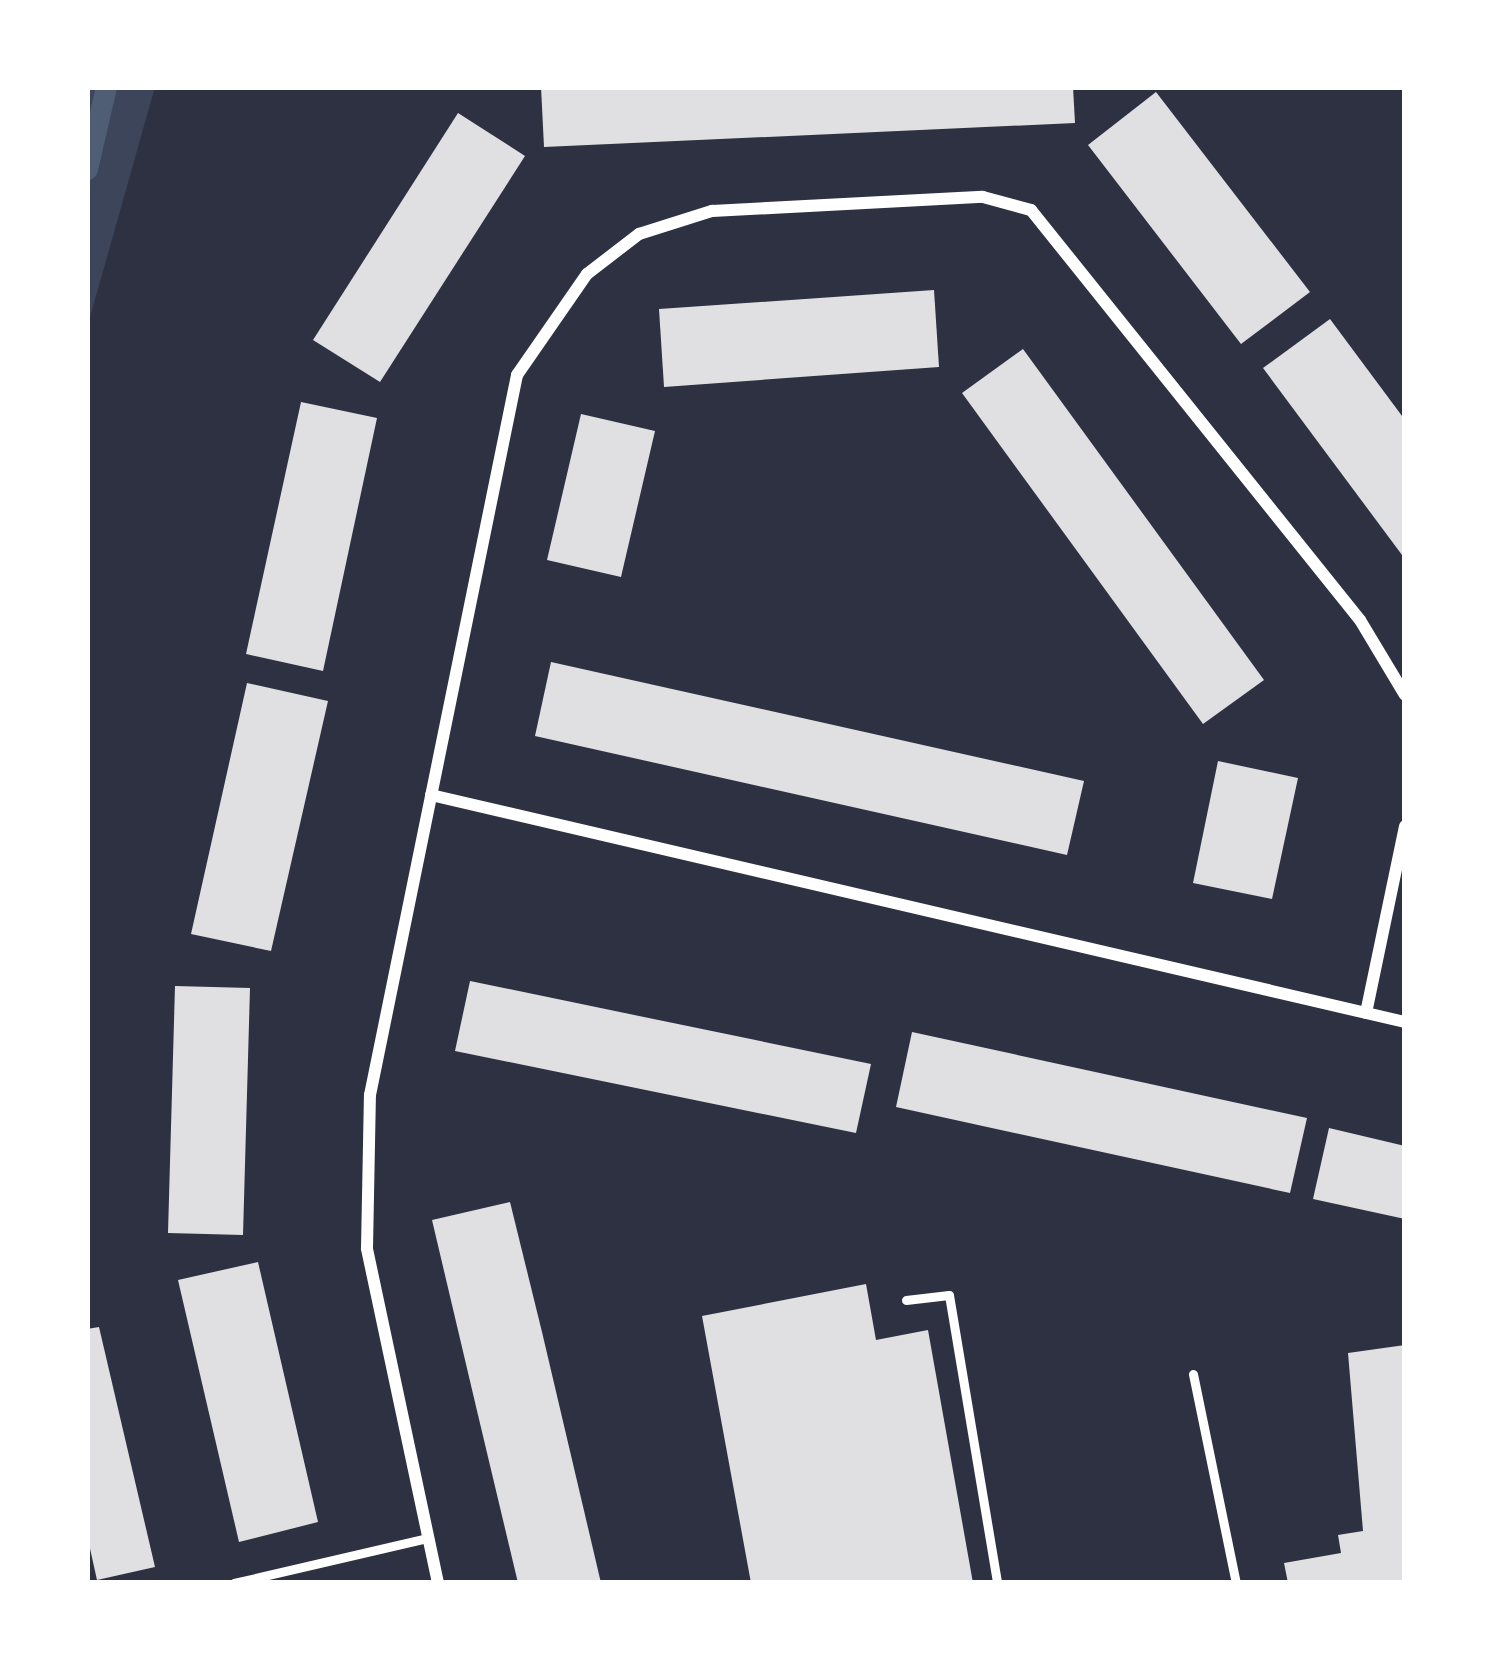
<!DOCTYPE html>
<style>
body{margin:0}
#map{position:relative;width:1492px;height:1670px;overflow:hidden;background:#2d3142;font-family:Literata,serif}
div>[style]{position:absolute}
.green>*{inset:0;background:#3c4559}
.stream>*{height:21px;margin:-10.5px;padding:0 10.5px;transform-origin:10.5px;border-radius:10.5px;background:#4f5d75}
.building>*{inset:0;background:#e0e0e3}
.service>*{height:9px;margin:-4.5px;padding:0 4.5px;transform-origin:4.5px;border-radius:4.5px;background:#fff}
.minor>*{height:12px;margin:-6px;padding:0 6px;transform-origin:6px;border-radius:6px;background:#fff}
span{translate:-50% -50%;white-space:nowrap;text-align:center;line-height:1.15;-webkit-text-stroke:12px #fff;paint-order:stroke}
.frame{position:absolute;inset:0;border:90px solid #fff;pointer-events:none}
</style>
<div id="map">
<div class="green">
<i style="clip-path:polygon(87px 87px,155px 87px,87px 328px)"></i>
</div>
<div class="stream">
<i style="left:87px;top:169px;width:84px;rotate:-77deg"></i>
</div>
<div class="building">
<i style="clip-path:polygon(541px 87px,1073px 87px,1075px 123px,544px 147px)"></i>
<i style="clip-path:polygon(1156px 92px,1310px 292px,1241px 344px,1088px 145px)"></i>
<i style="clip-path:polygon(458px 113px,525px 156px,380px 382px,313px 340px)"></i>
<i style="clip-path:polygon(934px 290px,939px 367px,664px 387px,659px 309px)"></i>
<i style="clip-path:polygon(1330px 319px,1405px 420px,1405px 559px,1263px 368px)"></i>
<i style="clip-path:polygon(1023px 349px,1264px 680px,1203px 724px,962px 393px)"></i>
<i style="clip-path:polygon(301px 402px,377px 418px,323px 671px,246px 654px)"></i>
<i style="clip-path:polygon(581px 414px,655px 431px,621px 577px,547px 560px)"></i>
<i style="clip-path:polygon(551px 662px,1084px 781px,1067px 855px,535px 736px)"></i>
<i style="clip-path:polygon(247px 683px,328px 701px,271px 951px,191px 934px)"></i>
<i style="clip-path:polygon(1218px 761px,1298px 778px,1272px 899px,1193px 883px)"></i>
<i style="clip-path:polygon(470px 981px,871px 1064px,856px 1133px,455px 1051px)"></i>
<i style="clip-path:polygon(175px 986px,250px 988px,243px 1235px,168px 1233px)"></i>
<i style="clip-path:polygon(912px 1032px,1307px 1118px,1290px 1193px,896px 1107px)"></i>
<i style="clip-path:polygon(1329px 1128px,1405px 1146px,1405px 1219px,1313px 1199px)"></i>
<i style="clip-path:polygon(510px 1202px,542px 1332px,601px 1583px,518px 1583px,478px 1415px,432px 1220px)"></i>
<i style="clip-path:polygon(258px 1262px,318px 1522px,239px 1542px,178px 1280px)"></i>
<i style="clip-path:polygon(866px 1284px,876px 1340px,928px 1330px,973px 1583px,751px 1583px,702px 1316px)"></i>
<i style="clip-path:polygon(99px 1327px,155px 1567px,97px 1580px,87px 1535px,87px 1329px)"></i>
<i style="clip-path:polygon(1405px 1345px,1405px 1583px,1288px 1583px,1284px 1563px,1341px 1553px,1338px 1535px,1363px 1531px,1348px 1353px)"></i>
</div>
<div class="service">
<i style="left:906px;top:1300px;width:43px;rotate:-6.6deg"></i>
<i style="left:949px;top:1295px;width:292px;rotate:80.5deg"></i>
<i style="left:1193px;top:1374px;width:213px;rotate:78.4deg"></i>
<i style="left:234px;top:1583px;width:198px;rotate:-13.1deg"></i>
</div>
<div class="minor">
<i style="left:431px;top:795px;width:1000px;rotate:13.12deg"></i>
<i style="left:1366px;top:1013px;width:191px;rotate:-78.2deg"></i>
<i style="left:438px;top:1583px;width:342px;rotate:-102deg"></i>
<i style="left:367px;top:1248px;width:153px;rotate:-88.9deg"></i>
<i style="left:370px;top:1095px;width:735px;rotate:-78.46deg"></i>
<i style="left:517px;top:375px;width:123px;rotate:-55.3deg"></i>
<i style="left:587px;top:274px;width:66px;rotate:-37.6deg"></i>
<i style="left:639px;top:234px;width:77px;rotate:-17.5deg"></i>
<i style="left:712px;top:211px;width:271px;rotate:-3deg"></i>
<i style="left:983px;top:197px;width:50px;rotate:15.2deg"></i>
<i style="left:1031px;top:210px;width:526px;rotate:51.26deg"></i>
<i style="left:1360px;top:620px;width:87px;rotate:59deg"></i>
</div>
<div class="frame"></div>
</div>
